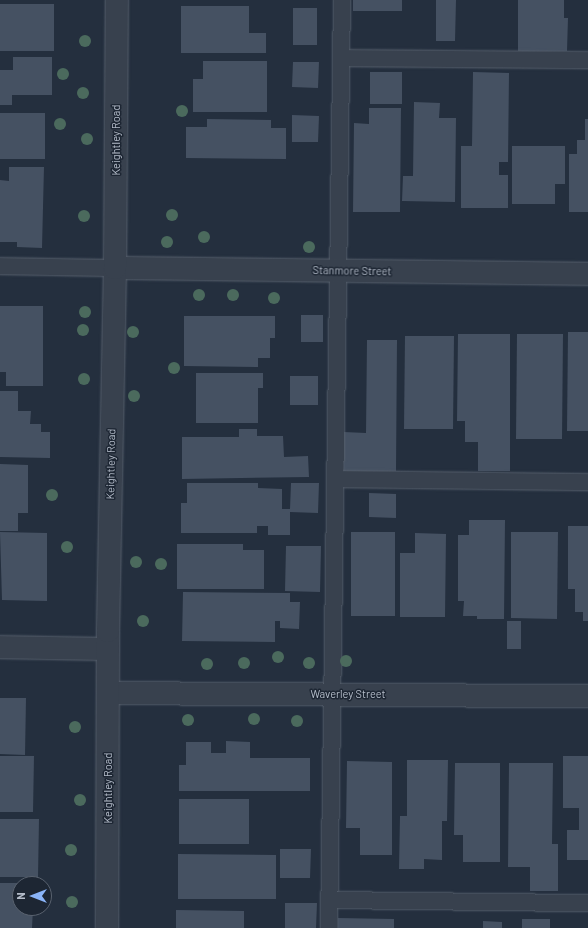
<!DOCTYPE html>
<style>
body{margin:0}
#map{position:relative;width:588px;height:928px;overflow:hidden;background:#242f3e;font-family:Barlow,sans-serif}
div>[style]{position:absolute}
.building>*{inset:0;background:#455162}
.roads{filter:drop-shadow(0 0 1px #565f6c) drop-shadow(0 0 1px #565f6c)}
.lane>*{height:16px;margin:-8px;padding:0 8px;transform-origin:8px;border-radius:8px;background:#38414e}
.street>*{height:22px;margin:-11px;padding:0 11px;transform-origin:11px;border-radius:11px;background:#38414e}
.trees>*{width:12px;height:12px;margin:-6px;border-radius:50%;background:#4b6a5d}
span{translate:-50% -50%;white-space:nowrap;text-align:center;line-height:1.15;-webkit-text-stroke:3px #1d2633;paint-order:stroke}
.street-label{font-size:11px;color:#b4bcc9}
.north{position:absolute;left:12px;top:876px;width:40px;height:40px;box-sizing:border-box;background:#1d2633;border:1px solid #59626f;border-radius:50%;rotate:270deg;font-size:11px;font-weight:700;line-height:16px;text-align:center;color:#b4bcc9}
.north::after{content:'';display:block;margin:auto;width:14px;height:18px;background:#8ab4f8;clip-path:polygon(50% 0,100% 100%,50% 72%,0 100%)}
</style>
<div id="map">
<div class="building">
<i style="clip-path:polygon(353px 0,402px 0,402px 11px,353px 11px)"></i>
<i style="clip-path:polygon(436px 0,456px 0,455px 41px,436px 41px)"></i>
<i style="clip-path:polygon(518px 0,564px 0,564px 18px,568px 18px,567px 51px,518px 51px)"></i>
<i style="clip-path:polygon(0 4px,54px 4px,54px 51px,0 51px)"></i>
<i style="clip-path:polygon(181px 6px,249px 6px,249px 33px,266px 33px,266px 53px,181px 53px)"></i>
<i style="clip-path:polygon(293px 8px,317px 8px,317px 45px,293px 45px)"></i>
<i style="clip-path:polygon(13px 57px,52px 57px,52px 95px,12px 95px,12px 105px,0 105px,0 70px,13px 70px)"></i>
<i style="clip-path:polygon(203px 61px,267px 61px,267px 112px,193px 112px,193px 79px,203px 79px)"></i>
<i style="clip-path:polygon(293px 62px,319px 62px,318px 88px,292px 87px)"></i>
<i style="clip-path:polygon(370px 72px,402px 72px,402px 104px,370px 104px)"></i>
<i style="clip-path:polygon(473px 72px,509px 73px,508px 162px,499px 162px,499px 175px,508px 175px,508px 208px,461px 208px,461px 146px,472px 146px)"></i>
<i style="clip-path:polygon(414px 102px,440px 103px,439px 118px,456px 118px,455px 202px,402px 201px,403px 176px,413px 176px)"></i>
<i style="clip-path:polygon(369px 108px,401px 108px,400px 212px,353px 212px,354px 123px,369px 124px)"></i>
<i style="clip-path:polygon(0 113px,45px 113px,45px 159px,0 159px)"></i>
<i style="clip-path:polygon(292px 115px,319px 116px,318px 142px,292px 142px)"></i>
<i style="clip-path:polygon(207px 119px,271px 120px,271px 128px,286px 128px,286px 159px,186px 158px,186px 127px,207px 127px)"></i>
<i style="clip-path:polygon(585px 119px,588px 119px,588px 212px,569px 212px,569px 154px,577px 154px,577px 140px,585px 140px)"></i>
<i style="clip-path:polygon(512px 146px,565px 146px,565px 184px,555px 184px,555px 204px,512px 204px)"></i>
<i style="clip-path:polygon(9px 167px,44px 167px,42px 248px,17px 247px,17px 242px,0 242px,0 180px,9px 181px)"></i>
<i style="clip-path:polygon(0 306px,43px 306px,43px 386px,6px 386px,6px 372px,0 372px)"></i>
<i style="clip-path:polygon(301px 315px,323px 315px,323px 342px,301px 342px)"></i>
<i style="clip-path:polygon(184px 316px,275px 316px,275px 338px,270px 338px,270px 358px,258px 358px,258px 367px,184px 366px)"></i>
<i style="clip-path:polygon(568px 332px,588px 332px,588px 431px,567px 431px)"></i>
<i style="clip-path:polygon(458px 334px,510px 334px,510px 471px,478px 471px,478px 442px,465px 442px,465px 421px,457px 421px)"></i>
<i style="clip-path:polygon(517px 334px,563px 334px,562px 439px,516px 439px)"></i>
<i style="clip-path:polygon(405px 336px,454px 336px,453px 429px,404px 429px)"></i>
<i style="clip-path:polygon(367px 340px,397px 340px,396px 471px,344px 471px,344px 432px,366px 433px)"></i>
<i style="clip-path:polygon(196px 373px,263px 373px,263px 388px,258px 388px,258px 423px,196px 423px)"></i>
<i style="clip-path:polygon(290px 376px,318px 376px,318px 405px,290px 405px)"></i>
<i style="clip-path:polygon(0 391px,18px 391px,18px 411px,31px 411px,30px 424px,41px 424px,41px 432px,50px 432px,50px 458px,0 457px)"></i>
<i style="clip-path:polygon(239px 429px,257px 429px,257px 436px,283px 436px,284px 457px,308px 456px,309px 477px,182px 479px,182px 437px,239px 437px)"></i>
<i style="clip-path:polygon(0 464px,28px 465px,28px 513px,18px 513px,18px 531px,0 531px)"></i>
<i style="clip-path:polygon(187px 483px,258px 483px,258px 488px,282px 489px,282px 509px,290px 509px,291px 483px,319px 483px,318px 513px,290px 512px,290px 535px,268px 535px,268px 526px,257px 526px,257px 533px,181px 533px,181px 503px,187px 503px)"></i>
<i style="clip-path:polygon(369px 493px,396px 494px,396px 518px,369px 517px)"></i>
<i style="clip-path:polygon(469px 520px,505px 520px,504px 619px,477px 619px,477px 616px,463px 616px,464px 601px,458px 601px,458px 535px,469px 535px)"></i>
<i style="clip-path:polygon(568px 526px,588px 526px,588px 621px,583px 621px,583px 612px,575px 612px,575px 589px,568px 589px)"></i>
<i style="clip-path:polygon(0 532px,47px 533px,47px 601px,2px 600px)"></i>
<i style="clip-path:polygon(351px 532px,395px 532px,395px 616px,351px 616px)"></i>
<i style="clip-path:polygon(511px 532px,558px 532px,557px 619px,511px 618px)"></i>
<i style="clip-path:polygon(415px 533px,446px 534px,445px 617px,400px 617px,400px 553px,415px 553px)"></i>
<i style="clip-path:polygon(177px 544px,243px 544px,243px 550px,264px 550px,264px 589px,177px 589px)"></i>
<i style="clip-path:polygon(286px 546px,321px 546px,320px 592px,285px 591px)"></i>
<i style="clip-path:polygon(183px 592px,290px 593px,290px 602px,300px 602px,299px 629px,280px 628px,280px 621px,275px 621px,275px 642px,182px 641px)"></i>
<i style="clip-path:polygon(507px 621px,521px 621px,521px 649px,507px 649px)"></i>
<i style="clip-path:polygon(0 698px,26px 698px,25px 755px,0 754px)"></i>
<i style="clip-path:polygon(226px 741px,250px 742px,250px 758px,310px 758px,310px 791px,179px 791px,179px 765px,186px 765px,186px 742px,211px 742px,211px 753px,226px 753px)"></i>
<i style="clip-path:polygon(0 756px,34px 756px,33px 812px,0 812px)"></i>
<i style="clip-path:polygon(563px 756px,588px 756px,588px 860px,567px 860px,567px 830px,579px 830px,579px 808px,563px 808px)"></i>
<i style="clip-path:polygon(407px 760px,448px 760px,447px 821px,442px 821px,442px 860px,424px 859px,424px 869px,399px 869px,400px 816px,407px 816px)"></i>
<i style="clip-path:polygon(347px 761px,392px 762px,392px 855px,360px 855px,360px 828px,346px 828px)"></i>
<i style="clip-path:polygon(455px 763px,500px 763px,500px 862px,463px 862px,463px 835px,454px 835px)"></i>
<i style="clip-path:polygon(509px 763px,553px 763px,552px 844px,558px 844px,558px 891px,530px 891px,530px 867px,508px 867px)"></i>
<i style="clip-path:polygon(179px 799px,249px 799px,249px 844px,179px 844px)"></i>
<i style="clip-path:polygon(0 819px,39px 819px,38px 877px,0 877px)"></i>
<i style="clip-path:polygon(280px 849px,311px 849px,310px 878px,280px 878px)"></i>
<i style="clip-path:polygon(178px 854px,276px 855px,276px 899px,178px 899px)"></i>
<i style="clip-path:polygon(0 883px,20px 883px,20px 908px,33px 908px,32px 928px,0 928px)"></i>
<i style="clip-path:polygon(285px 903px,317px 903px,316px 928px,285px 928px)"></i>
<i style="clip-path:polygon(176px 910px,244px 911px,244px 928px,176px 928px)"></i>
<i style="clip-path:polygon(338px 918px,394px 919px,394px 928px,338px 928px)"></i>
<i style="clip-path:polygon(522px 919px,550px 919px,550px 928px,522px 928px)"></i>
<i style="clip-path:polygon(483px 921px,502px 922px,502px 928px,483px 928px)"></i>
</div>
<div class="roads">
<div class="lane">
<i style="left:341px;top:58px;width:247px;rotate:0.5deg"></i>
<i style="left:0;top:266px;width:115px;rotate:1deg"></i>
<i style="left:336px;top:479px;width:252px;rotate:0.7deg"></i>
<i style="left:330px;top:900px;width:258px;rotate:0.7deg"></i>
<i style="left:329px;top:928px;width:928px;rotate:-89.2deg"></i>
</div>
<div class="street">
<i style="left:115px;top:268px;width:473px;rotate:0.7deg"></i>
<i style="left:0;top:647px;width:108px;rotate:1.1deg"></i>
<i style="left:108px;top:693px;width:480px;rotate:0.4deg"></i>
<i style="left:107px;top:928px;width:297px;rotate:-89.8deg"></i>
<i style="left:108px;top:631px;width:363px;rotate:-88.9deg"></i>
<i style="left:115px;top:268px;width:268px;rotate:-89.6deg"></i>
</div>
</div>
<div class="trees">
<i style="left:85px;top:41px"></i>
<i style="left:63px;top:74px"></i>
<i style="left:83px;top:93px"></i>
<i style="left:182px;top:111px"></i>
<i style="left:60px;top:124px"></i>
<i style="left:87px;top:139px"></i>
<i style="left:172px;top:215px"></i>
<i style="left:84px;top:216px"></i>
<i style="left:204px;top:237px"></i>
<i style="left:167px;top:242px"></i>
<i style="left:309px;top:247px"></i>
<i style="left:199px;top:295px"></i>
<i style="left:233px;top:295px"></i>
<i style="left:274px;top:298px"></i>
<i style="left:85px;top:312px"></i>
<i style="left:83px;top:330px"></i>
<i style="left:133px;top:332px"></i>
<i style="left:174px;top:368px"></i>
<i style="left:84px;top:379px"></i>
<i style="left:134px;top:396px"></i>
<i style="left:52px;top:495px"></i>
<i style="left:67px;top:547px"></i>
<i style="left:136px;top:562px"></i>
<i style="left:161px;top:564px"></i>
<i style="left:143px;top:621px"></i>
<i style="left:278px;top:657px"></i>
<i style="left:346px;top:661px"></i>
<i style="left:244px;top:663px"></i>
<i style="left:309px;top:663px"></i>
<i style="left:207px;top:664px"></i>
<i style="left:254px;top:719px"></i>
<i style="left:188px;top:720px"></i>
<i style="left:297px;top:721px"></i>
<i style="left:75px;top:727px"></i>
<i style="left:80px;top:800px"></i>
<i style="left:71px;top:850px"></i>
<i style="left:72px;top:902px"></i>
</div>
<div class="street-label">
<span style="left:116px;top:140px;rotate:-90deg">Keightley Road</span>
<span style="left:352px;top:271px;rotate:1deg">Stanmore Street</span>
<span style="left:111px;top:464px;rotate:-89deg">Keightley Road</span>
<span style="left:348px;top:694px">Waverley Street</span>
<span style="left:108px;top:788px;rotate:-90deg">Keightley Road</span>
</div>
<div class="north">N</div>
</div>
